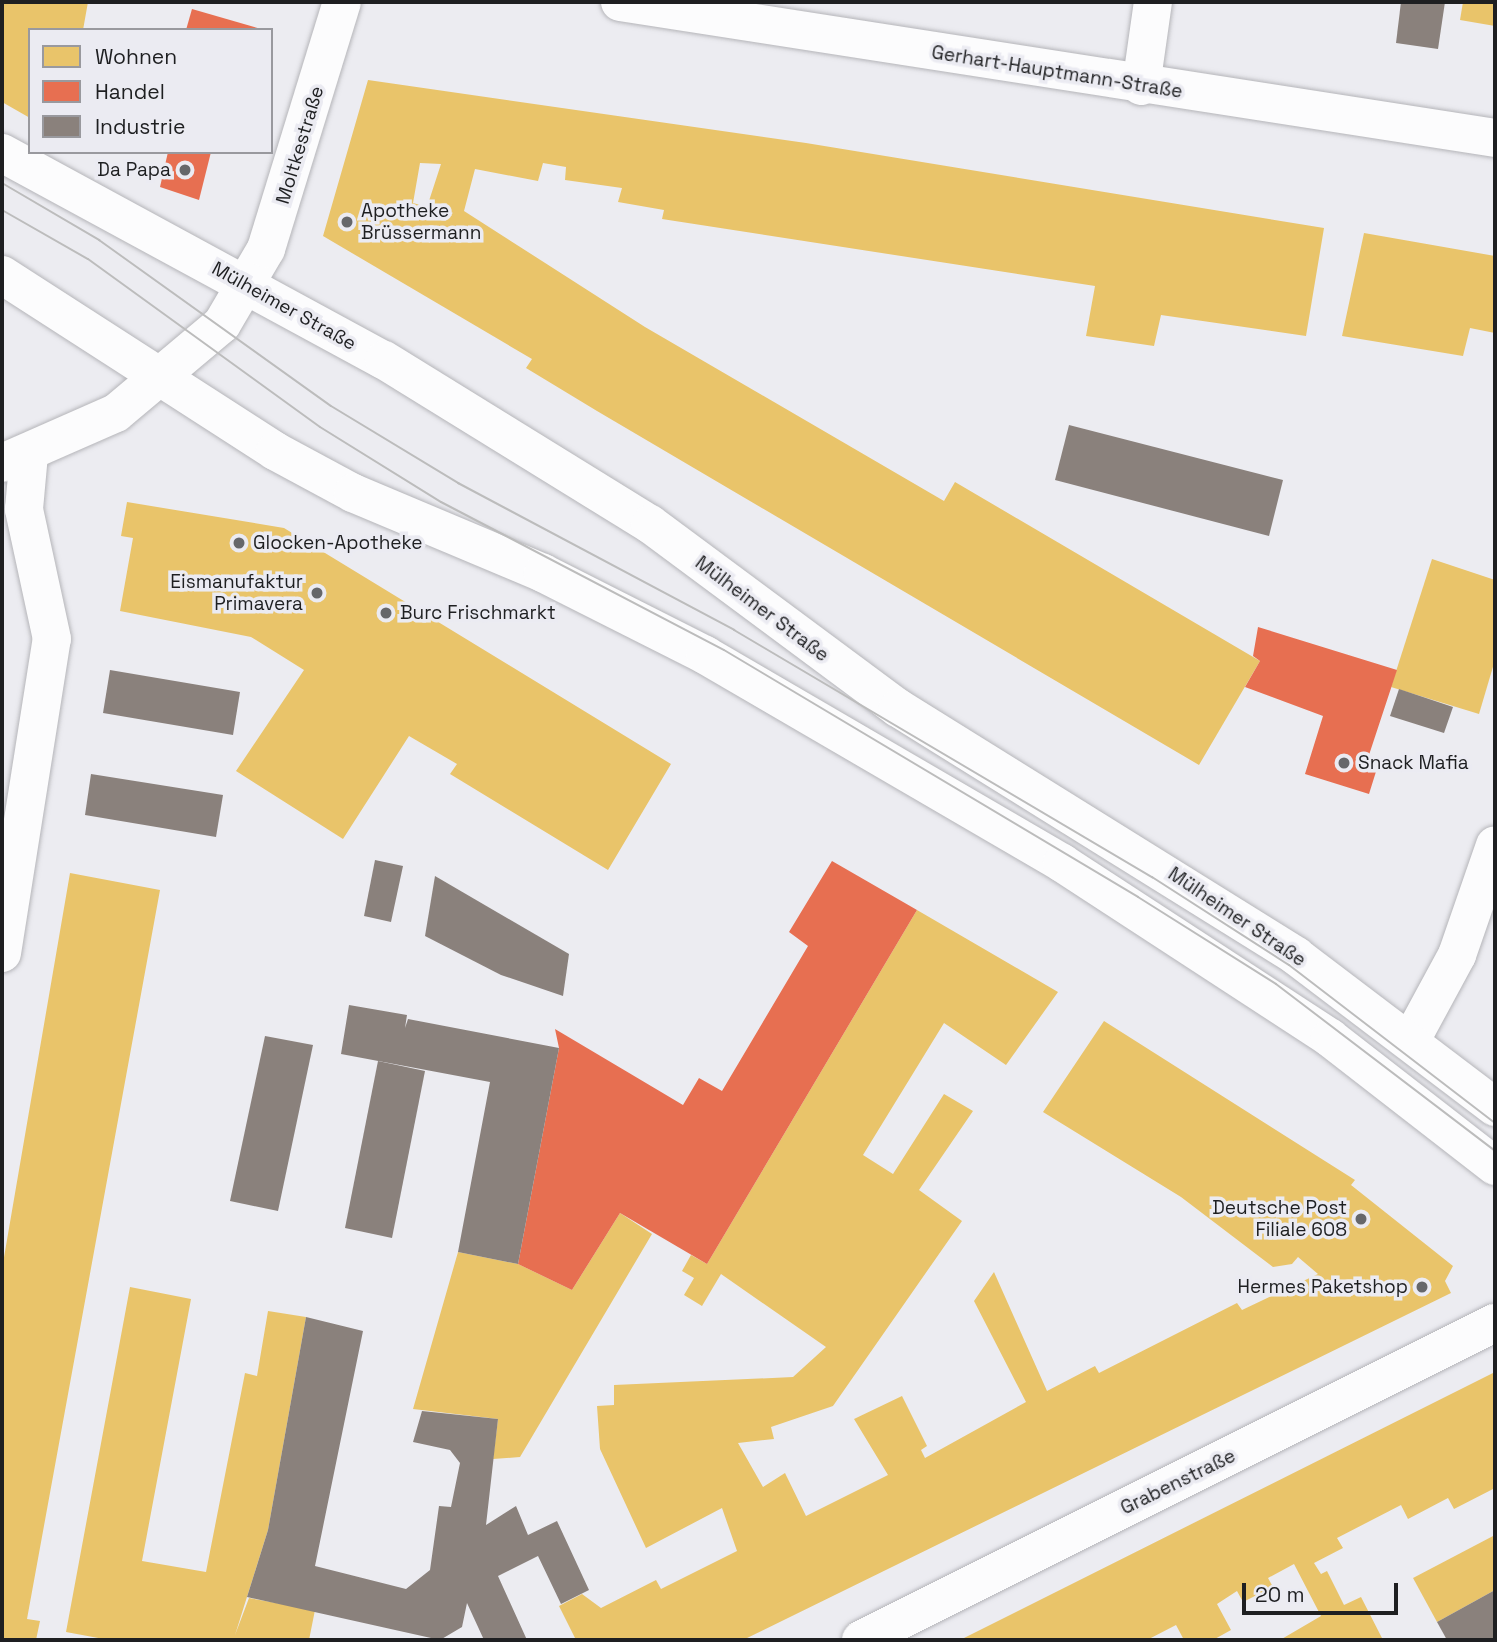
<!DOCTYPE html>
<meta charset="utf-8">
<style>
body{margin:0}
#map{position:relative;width:1497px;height:1642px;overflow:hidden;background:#ececf1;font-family:"Space Grotesk",sans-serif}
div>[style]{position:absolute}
.homes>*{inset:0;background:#e9c46a}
.shops>*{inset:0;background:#e76f51}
.industry>*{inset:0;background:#8a817c}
.roads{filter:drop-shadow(0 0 2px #b5b5b9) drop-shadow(0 0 2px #b5b5b9)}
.minor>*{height:38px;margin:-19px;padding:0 19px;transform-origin:19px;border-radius:19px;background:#fcfcfd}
.secondary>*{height:38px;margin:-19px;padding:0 19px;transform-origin:19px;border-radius:19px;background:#fcfcfd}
.tram>*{height:2px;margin:-1px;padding:0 1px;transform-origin:1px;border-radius:1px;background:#bcbcbc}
.dots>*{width:19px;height:19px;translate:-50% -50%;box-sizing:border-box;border:4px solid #ebebf2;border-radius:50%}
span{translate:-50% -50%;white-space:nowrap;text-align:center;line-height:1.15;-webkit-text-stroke:7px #ebebf2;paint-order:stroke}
.street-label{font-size:19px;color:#1e1f21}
.poi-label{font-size:19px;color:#1e1f21}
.right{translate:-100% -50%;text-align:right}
.left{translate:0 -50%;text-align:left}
.frame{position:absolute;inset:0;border:4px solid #1e1f21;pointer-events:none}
.legend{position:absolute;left:28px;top:28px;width:245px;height:126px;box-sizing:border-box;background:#ebebf2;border:2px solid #99999e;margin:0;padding:9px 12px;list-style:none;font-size:21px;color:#1e1f21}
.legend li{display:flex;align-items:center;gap:14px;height:35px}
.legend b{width:35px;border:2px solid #99999e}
.scale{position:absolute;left:1242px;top:1583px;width:156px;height:32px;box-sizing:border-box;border:4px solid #1e1f21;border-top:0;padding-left:9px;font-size:21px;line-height:24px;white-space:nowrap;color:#1e1f21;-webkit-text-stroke:5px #ebebf2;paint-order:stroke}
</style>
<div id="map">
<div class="homes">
<i style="clip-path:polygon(2px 2px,88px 2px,83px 30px,30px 30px,30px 118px,2px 102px)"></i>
<i style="clip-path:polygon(1463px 2px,1495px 2px,1495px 26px,1460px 20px)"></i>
<i style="clip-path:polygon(evenodd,368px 80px,806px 143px,1324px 228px,1306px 336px,1161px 315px,1154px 346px,1086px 336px,1095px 286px,662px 219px,664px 210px,618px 202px,622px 188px,565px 180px,566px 167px,543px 163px,538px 181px,475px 169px,464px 211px,645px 327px,944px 501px,955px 482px,1260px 661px,1199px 765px,597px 411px,526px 368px,532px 359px,323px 236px,368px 80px,420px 163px,441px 164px,427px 207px,413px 203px,420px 163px)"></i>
<i style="clip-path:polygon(1364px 233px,1495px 256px,1495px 333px,1470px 328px,1463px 356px,1342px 336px)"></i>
<i style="clip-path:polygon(127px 502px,284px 528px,671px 764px,608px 870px,450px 774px,457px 764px,409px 736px,343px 839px,236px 771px,304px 670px,251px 637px,120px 611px,133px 538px,121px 536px)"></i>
<i style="clip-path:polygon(1432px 559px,1495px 580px,1495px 660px,1479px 714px,1391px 687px)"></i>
<i style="clip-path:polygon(70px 873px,160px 890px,27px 1619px,40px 1621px,36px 1640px,2px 1640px,2px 1269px)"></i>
<i style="clip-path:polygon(917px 910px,1058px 992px,1006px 1065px,944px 1023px,863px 1155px,893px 1174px,944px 1094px,973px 1111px,919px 1190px,962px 1221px,833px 1406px,771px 1427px,774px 1439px,738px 1443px,763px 1487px,785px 1473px,806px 1516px,888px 1475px,854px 1419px,902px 1396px,927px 1446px,921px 1450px,925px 1458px,1026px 1402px,974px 1301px,994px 1272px,1047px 1391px,1095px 1366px,1099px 1373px,1237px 1303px,1242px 1310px,1318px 1274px,1298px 1257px,1292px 1264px,1273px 1267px,1181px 1197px,1043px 1112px,1104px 1021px,1355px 1180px,1351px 1185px,1453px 1266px,1445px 1281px,1451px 1293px,743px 1640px,576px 1640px,559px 1606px,582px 1594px,601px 1608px,656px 1580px,661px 1589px,737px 1551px,722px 1508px,646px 1548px,600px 1449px,597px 1406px,614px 1405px,614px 1385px,793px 1377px,826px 1347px,721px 1274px,702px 1306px,684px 1295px,694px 1278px,682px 1271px,691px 1255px,707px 1264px)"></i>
<i style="clip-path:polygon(620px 1213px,652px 1234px,520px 1457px,493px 1459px,498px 1419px,413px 1409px,458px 1252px,518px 1264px,572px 1290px)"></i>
<i style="clip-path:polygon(130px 1287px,191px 1299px,142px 1561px,206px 1572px,245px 1373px,257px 1376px,268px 1311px,306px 1317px,268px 1530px,235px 1635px,249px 1598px,315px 1610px,309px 1640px,109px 1640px,66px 1632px)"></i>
<i style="clip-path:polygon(1495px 1372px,1495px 1488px,1454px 1509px,1448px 1498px,1408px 1519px,1401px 1505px,1337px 1538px,1343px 1548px,1314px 1563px,1321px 1574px,1327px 1571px,1344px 1605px,1361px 1597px,1383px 1640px,1280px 1640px,1321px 1616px,1294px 1564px,1268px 1578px,1273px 1587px,1243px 1602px,1237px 1591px,1217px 1604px,1231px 1630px,1213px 1640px,1184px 1640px,1176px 1625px,1147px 1640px,960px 1640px)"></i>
<i style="clip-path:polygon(1495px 1535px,1495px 1590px,1437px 1622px,1413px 1578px)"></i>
</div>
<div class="shops">
<i style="clip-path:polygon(192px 9px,261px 29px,261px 30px,186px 30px)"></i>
<i style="clip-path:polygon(168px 152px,211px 152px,199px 200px,160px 187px)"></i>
<i style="clip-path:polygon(1258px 627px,1397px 670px,1368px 758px,1379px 762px,1369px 794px,1305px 774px,1323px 716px,1245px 687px,1260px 661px,1253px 656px)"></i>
<i style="clip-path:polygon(832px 861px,917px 910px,707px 1264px,620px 1213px,572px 1290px,518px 1264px,559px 1048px,555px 1029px,683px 1105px,699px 1078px,722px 1091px,808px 946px,789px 932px)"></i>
</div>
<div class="industry">
<i style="clip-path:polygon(1401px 2px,1445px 2px,1438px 49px,1396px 43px)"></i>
<i style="clip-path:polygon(1069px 425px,1283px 480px,1269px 536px,1055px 480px)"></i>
<i style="clip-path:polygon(110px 670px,240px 692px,233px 735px,103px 713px)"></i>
<i style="clip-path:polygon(1399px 689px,1453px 707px,1444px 733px,1390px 716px)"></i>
<i style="clip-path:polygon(91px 774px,223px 795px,216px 837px,85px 815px)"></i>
<i style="clip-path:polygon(375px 860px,403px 866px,391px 922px,364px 916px)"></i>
<i style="clip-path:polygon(435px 876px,569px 954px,563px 996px,501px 975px,425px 936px)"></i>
<i style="clip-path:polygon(349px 1005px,407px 1015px,405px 1028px,408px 1019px,559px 1048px,518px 1264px,458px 1252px,490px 1082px,341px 1054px)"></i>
<i style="clip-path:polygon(265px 1036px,313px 1045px,278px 1211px,230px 1201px)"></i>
<i style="clip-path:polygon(378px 1061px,425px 1071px,392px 1238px,345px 1228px)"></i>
<i style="clip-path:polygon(306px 1317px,363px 1331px,315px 1566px,406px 1589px,430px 1570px,439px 1506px,451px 1507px,460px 1463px,450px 1450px,413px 1442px,422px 1411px,498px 1419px,486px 1525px,516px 1506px,528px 1535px,557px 1521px,589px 1590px,561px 1604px,538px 1556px,498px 1576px,527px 1640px,484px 1640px,467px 1603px,462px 1627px,440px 1640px,247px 1597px,268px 1530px)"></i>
<i style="clip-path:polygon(1495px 1590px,1495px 1640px,1447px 1640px,1437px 1622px)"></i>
</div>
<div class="roads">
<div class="minor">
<i style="left:620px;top:2px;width:886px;rotate:8.83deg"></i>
<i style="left:1141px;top:86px;width:85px;rotate:-81.9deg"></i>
<i style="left:2px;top:463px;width:124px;rotate:-23.7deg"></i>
<i style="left:116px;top:413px;width:138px;rotate:-40deg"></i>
<i style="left:222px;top:324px;width:87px;rotate:-59.6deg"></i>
<i style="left:266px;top:249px;width:258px;rotate:-72.9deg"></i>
<i style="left:2px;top:953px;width:318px;rotate:-81deg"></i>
<i style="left:52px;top:639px;width:133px;rotate:-102.2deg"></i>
<i style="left:24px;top:509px;width:55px;rotate:-84.8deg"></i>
<i style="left:1411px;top:1040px;width:97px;rotate:-61.6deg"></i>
<i style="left:1457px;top:955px;width:116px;rotate:-70.9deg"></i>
<i style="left:861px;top:1640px;width:709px;rotate:-26.57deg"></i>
</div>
<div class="secondary">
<i style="left:2px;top:153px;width:434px;rotate:28.5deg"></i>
<i style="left:384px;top:360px;width:312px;rotate:31.7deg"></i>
<i style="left:650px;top:524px;width:309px;rotate:36.6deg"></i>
<i style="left:898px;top:708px;width:469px;rotate:31.9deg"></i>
<i style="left:1296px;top:956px;width:250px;rotate:37.2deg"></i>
<i style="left:2px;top:275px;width:325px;rotate:32.8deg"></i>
<i style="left:275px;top:451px;width:89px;rotate:28.3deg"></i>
<i style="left:353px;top:493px;width:206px;rotate:22.8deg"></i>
<i style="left:543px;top:573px;width:182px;rotate:26.8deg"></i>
<i style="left:705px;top:655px;width:413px;rotate:30.2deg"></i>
<i style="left:1062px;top:863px;width:320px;rotate:33.1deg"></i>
<i style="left:1330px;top:1038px;width:209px;rotate:37.8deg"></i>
</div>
</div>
<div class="tram">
<i style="left:2px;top:183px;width:113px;rotate:30.4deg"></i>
<i style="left:99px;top:240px;width:285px;rotate:35.6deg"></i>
<i style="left:331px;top:406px;width:149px;rotate:31.2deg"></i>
<i style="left:458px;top:483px;width:313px;rotate:28deg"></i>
<i style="left:734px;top:630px;width:486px;rotate:30.6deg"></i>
<i style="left:1152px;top:877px;width:163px;rotate:32.7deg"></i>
<i style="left:1289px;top:965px;width:260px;rotate:37.5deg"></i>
<i style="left:2px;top:210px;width:99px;rotate:29.7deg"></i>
<i style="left:88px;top:259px;width:286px;rotate:35.9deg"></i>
<i style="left:320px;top:427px;width:142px;rotate:31.8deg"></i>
<i style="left:441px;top:502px;width:319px;rotate:27.6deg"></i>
<i style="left:724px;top:650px;width:482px;rotate:30.8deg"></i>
<i style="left:1138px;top:897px;width:163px;rotate:32.2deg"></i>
<i style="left:1276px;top:984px;width:275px;rotate:37.3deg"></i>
</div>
<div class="dots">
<i style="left:185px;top:170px;background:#66676a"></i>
<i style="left:347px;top:222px;background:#66676a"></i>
<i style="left:239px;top:543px;background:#66676a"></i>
<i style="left:317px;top:593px;background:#66676a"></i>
<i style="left:386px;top:613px;background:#66676a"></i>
<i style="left:1344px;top:763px;background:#66676a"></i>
<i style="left:1361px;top:1219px;background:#66676a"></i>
<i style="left:1422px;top:1287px;background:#66676a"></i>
</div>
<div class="street-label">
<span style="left:1057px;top:72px;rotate:9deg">Gerhart-Hauptmann-Straße</span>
<span style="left:300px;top:145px;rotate:-73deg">Moltkestraße</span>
<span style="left:284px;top:306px;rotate:29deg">Mülheimer Straße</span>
<span style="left:762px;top:609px;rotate:37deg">Mülheimer Straße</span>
<span style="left:1237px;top:917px;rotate:34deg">Mülheimer Straße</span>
<span style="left:1178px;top:1482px;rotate:-26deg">Grabenstraße</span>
</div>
<div class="poi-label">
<span class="right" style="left:171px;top:170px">Da Papa</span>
<span class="left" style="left:361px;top:222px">Apotheke<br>Brüssermann</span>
<span class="left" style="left:253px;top:543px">Glocken-Apotheke</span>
<span class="right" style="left:303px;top:593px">Eismanufaktur<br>Primavera</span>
<span class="left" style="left:400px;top:613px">Burc Frischmarkt</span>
<span class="left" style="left:1358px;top:763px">Snack Mafia</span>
<span class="right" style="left:1347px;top:1219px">Deutsche Post<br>Filiale 608</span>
<span class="right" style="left:1408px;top:1287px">Hermes Paketshop</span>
</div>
<div class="frame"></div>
<ul class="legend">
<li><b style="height:19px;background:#e9c46a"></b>Wohnen</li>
<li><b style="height:19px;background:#e76f51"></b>Handel</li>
<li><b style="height:19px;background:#8a817c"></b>Industrie</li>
</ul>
<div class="scale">20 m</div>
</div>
